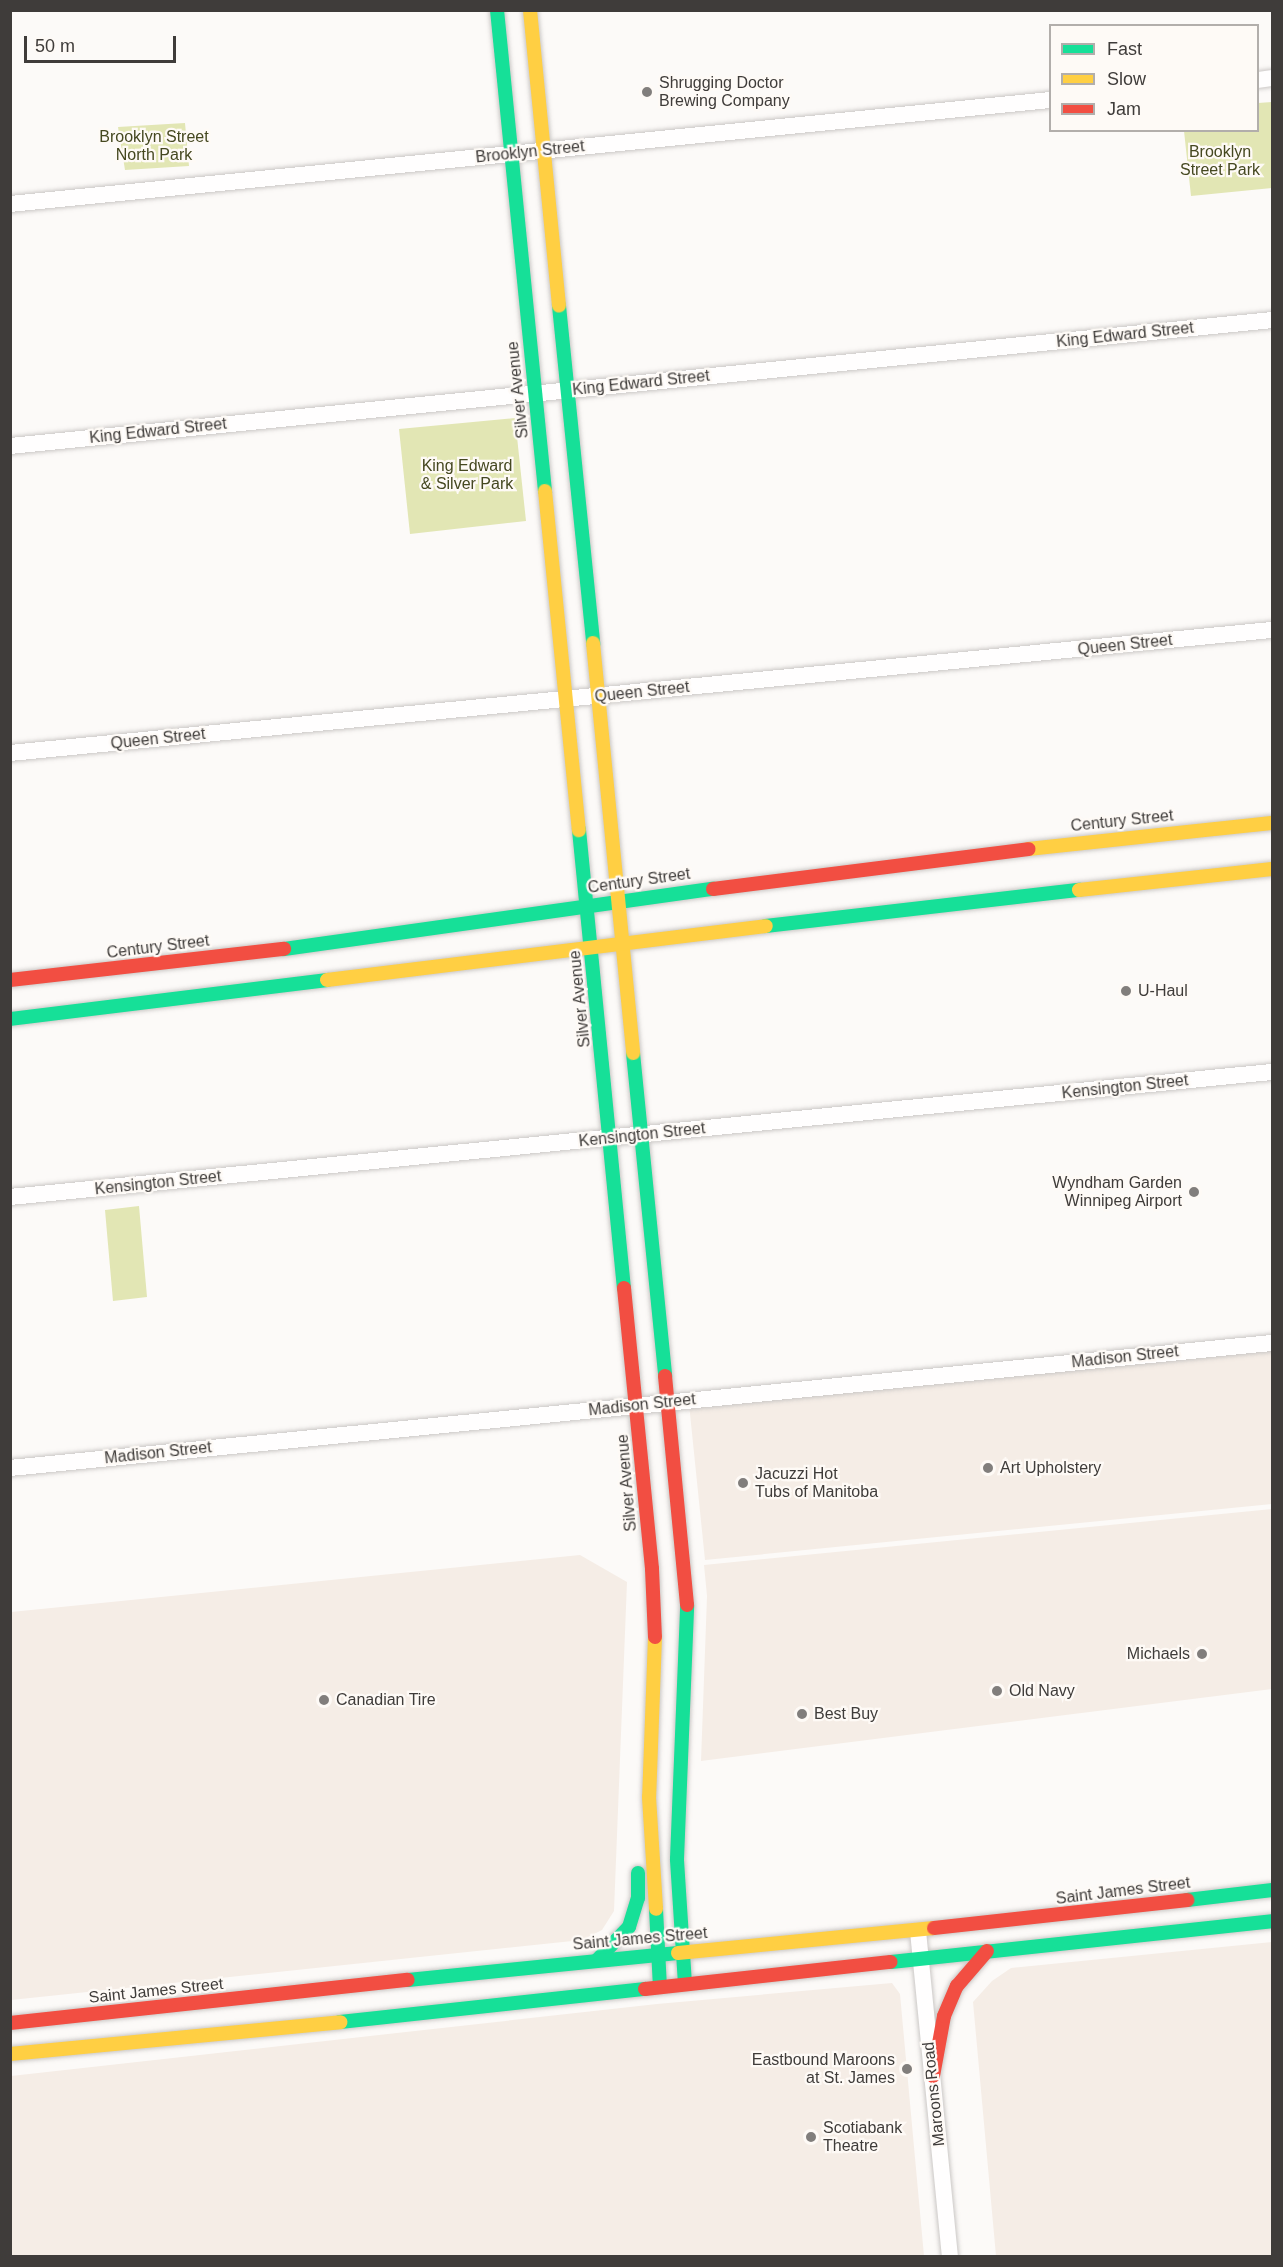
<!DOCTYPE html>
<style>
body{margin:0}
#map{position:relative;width:1283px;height:2267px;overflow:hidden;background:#fcfaf8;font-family:Helvetica,sans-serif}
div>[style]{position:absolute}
.built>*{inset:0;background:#f5ede6}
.green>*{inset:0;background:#e2e6b4}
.roads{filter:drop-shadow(0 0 2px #cbc8c6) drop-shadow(0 0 2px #cbc8c6)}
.street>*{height:16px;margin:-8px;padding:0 8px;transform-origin:8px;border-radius:8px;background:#fffefe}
.fast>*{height:14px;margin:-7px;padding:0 7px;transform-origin:7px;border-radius:7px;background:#16e098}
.slow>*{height:14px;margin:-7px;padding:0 7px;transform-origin:7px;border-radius:7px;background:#ffcf43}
.jam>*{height:14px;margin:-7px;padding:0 7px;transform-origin:7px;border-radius:7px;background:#f24e42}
.dots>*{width:16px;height:16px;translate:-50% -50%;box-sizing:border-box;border:3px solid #fefaf6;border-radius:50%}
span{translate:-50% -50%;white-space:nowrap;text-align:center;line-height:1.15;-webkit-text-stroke:4.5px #fefaf6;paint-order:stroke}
.poi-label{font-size:16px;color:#3f3c3a}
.left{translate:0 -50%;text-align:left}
.right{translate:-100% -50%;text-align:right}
.park-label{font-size:16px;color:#454820}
.street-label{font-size:16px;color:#3f3c3a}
.frame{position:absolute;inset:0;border:12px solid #3f3c3a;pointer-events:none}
.legend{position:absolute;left:1049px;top:24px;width:210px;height:108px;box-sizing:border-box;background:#fefaf6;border:2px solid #b2aeab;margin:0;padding:8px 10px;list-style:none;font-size:18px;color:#3f3c3a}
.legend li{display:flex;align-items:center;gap:12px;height:30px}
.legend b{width:30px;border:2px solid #b2aeab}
.scale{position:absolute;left:24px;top:36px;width:152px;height:27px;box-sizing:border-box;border:3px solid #3f3c3a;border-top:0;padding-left:8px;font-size:18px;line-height:21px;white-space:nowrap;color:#3f3c3a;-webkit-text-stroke:4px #fefaf6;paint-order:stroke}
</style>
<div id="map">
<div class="built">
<i style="clip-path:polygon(1272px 1349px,1272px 1504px,705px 1560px,689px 1404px)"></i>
<i style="clip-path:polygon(1272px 1509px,1272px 1689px,701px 1761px,707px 1596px,704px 1565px)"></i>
<i style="clip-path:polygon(580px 1555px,627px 1582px,614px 1911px,602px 1930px,582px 1940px,11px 2000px,11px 1612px)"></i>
<i style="clip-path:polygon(1272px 1942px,1272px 2256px,996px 2256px,973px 2002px,992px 1981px,1011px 1968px)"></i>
<i style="clip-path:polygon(892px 1983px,900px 1994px,924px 2256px,11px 2256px,11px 2076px,657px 2004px)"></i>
</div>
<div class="green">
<i style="clip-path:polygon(1272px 102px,1272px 188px,1191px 196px,1184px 131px,1258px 130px,1258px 103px)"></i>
<i style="clip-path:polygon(185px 123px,189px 166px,125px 170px,118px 127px)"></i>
<i style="clip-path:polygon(515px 418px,526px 521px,410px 534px,399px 429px)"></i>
<i style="clip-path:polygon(139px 1206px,147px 1297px,113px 1301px,105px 1210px)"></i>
</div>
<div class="roads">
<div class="street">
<i style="left:1258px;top:80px;width:14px;rotate:-8deg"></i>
<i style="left:10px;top:204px;width:1045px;rotate:-5.71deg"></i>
<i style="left:10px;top:446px;width:1268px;rotate:-5.7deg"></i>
<i style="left:10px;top:753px;width:1268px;rotate:-5.57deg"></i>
<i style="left:10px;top:1197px;width:1268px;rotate:-5.66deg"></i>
<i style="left:10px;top:1468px;width:1268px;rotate:-5.66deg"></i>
<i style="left:918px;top:1931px;width:327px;rotate:84.4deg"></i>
</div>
<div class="fast">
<i style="left:497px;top:10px;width:483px;rotate:84.3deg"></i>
<i style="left:559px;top:306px;width:339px;rotate:84.2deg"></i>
<i style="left:579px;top:830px;width:460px;rotate:84.4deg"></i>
<i style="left:766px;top:926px;width:315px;rotate:-6.6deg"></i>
<i style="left:284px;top:949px;width:433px;rotate:-8deg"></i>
<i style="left:10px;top:1019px;width:319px;rotate:-7deg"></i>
<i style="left:633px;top:1053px;width:325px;rotate:84.3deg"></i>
<i style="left:1187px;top:1900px;width:86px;rotate:-6.7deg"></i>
<i style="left:656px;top:1909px;width:78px;rotate:87.1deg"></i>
<i style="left:597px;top:1960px;width:46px;rotate:-45.9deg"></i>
<i style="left:629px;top:1927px;width:30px;rotate:-73deg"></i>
<i style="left:638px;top:1898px;width:25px;rotate:-90deg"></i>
<i style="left:891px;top:1962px;width:383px;rotate:-6.1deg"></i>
<i style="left:408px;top:1980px;width:271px;rotate:-5.7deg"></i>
<i style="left:685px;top:1984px;width:125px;rotate:-93.7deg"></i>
<i style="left:677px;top:1859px;width:254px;rotate:-87.7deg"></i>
<i style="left:340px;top:2022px;width:307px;rotate:-6.2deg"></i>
</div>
<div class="slow">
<i style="left:530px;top:10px;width:297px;rotate:84.4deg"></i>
<i style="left:545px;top:491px;width:341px;rotate:84.3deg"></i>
<i style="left:593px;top:643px;width:412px;rotate:84.4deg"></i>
<i style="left:1028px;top:849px;width:245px;rotate:-6.1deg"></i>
<i style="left:1079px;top:890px;width:194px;rotate:-6.2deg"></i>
<i style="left:327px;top:980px;width:442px;rotate:-7deg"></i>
<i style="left:655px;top:1637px;width:160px;rotate:92.1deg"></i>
<i style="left:649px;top:1797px;width:112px;rotate:86.4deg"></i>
<i style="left:678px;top:1953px;width:257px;rotate:-5.6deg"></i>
<i style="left:10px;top:2054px;width:332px;rotate:-5.5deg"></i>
</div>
<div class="jam">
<i style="left:713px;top:889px;width:318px;rotate:-7.2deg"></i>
<i style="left:10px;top:980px;width:276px;rotate:-6.5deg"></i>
<i style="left:624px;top:1288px;width:282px;rotate:84.3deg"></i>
<i style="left:652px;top:1569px;width:68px;rotate:87.5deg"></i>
<i style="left:665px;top:1376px;width:230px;rotate:84.5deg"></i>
<i style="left:934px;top:1928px;width:255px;rotate:-6.3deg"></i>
<i style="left:645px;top:1989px;width:247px;rotate:-6.3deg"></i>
<i style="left:10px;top:2023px;width:400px;rotate:-6.2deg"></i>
<i style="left:933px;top:2076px;width:61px;rotate:-79.6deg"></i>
<i style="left:944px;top:2016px;width:33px;rotate:-67deg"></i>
<i style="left:957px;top:1986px;width:46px;rotate:-49.4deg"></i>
</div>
</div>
<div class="dots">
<i style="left:647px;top:92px;background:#817e7c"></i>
<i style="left:1126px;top:991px;background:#817e7c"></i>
<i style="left:1194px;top:1192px;background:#817e7c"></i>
<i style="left:988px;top:1468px;background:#817e7c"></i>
<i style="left:743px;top:1483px;background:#817e7c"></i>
<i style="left:1202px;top:1654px;background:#817e7c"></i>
<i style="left:997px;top:1691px;background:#817e7c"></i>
<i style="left:324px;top:1700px;background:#817e7c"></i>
<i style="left:802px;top:1714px;background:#817e7c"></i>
<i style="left:907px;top:2069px;background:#817e7c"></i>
<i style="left:811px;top:2137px;background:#817e7c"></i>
</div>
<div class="poi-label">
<span class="left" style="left:659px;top:92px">Shrugging Doctor<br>Brewing Company</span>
<span class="left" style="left:1138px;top:991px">U-Haul</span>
<span class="right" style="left:1182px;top:1192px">Wyndham Garden<br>Winnipeg Airport</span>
<span class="left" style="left:1000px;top:1468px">Art Upholstery</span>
<span class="left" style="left:755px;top:1483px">Jacuzzi Hot<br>Tubs of Manitoba</span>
<span class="right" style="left:1190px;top:1654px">Michaels</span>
<span class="left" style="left:1009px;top:1691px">Old Navy</span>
<span class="left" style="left:336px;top:1700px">Canadian Tire</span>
<span class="left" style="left:814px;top:1714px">Best Buy</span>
<span class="right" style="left:895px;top:2069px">Eastbound Maroons<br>at St. James</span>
<span class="left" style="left:823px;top:2137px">Scotiabank<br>Theatre</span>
</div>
<div class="park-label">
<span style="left:154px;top:146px">Brooklyn Street<br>North Park</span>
<span style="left:1220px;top:161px">Brooklyn<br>Street Park</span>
<span style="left:467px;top:475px">King Edward<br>&amp; Silver Park</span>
</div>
<div class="street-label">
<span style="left:530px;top:152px;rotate:-6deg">Brooklyn Street</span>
<span style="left:1125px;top:335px;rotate:-6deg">King Edward Street</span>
<span style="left:641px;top:383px;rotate:-6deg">King Edward Street</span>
<span style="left:518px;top:390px;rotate:-96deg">Silver Avenue</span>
<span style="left:158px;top:431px;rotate:-6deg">King Edward Street</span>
<span style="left:1125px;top:645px;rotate:-6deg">Queen Street</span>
<span style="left:642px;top:692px;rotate:-6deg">Queen Street</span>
<span style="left:158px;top:739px;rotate:-6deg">Queen Street</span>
<span style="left:1122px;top:821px;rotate:-6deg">Century Street</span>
<span style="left:639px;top:881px;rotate:-8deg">Century Street</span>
<span style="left:158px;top:947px;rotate:-7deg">Century Street</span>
<span style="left:580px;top:999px;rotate:-96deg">Silver Avenue</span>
<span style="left:1125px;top:1087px;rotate:-6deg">Kensington Street</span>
<span style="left:642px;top:1135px;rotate:-6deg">Kensington Street</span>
<span style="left:158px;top:1183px;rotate:-6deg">Kensington Street</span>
<span style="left:1125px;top:1357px;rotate:-6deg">Madison Street</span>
<span style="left:642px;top:1405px;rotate:-6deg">Madison Street</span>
<span style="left:158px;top:1453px;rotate:-6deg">Madison Street</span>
<span style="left:627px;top:1483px;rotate:-95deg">Silver Avenue</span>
<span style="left:1123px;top:1891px;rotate:-7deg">Saint James Street</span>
<span style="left:640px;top:1939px;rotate:-5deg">Saint James Street</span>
<span style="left:156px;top:1991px;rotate:-6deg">Saint James Street</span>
<span style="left:934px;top:2094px;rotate:-96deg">Maroons Road</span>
</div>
<div class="frame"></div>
<ul class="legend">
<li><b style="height:8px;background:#16e098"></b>Fast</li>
<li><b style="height:8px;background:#ffcf43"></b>Slow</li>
<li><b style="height:8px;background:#f24e42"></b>Jam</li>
</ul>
<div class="scale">50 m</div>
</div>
